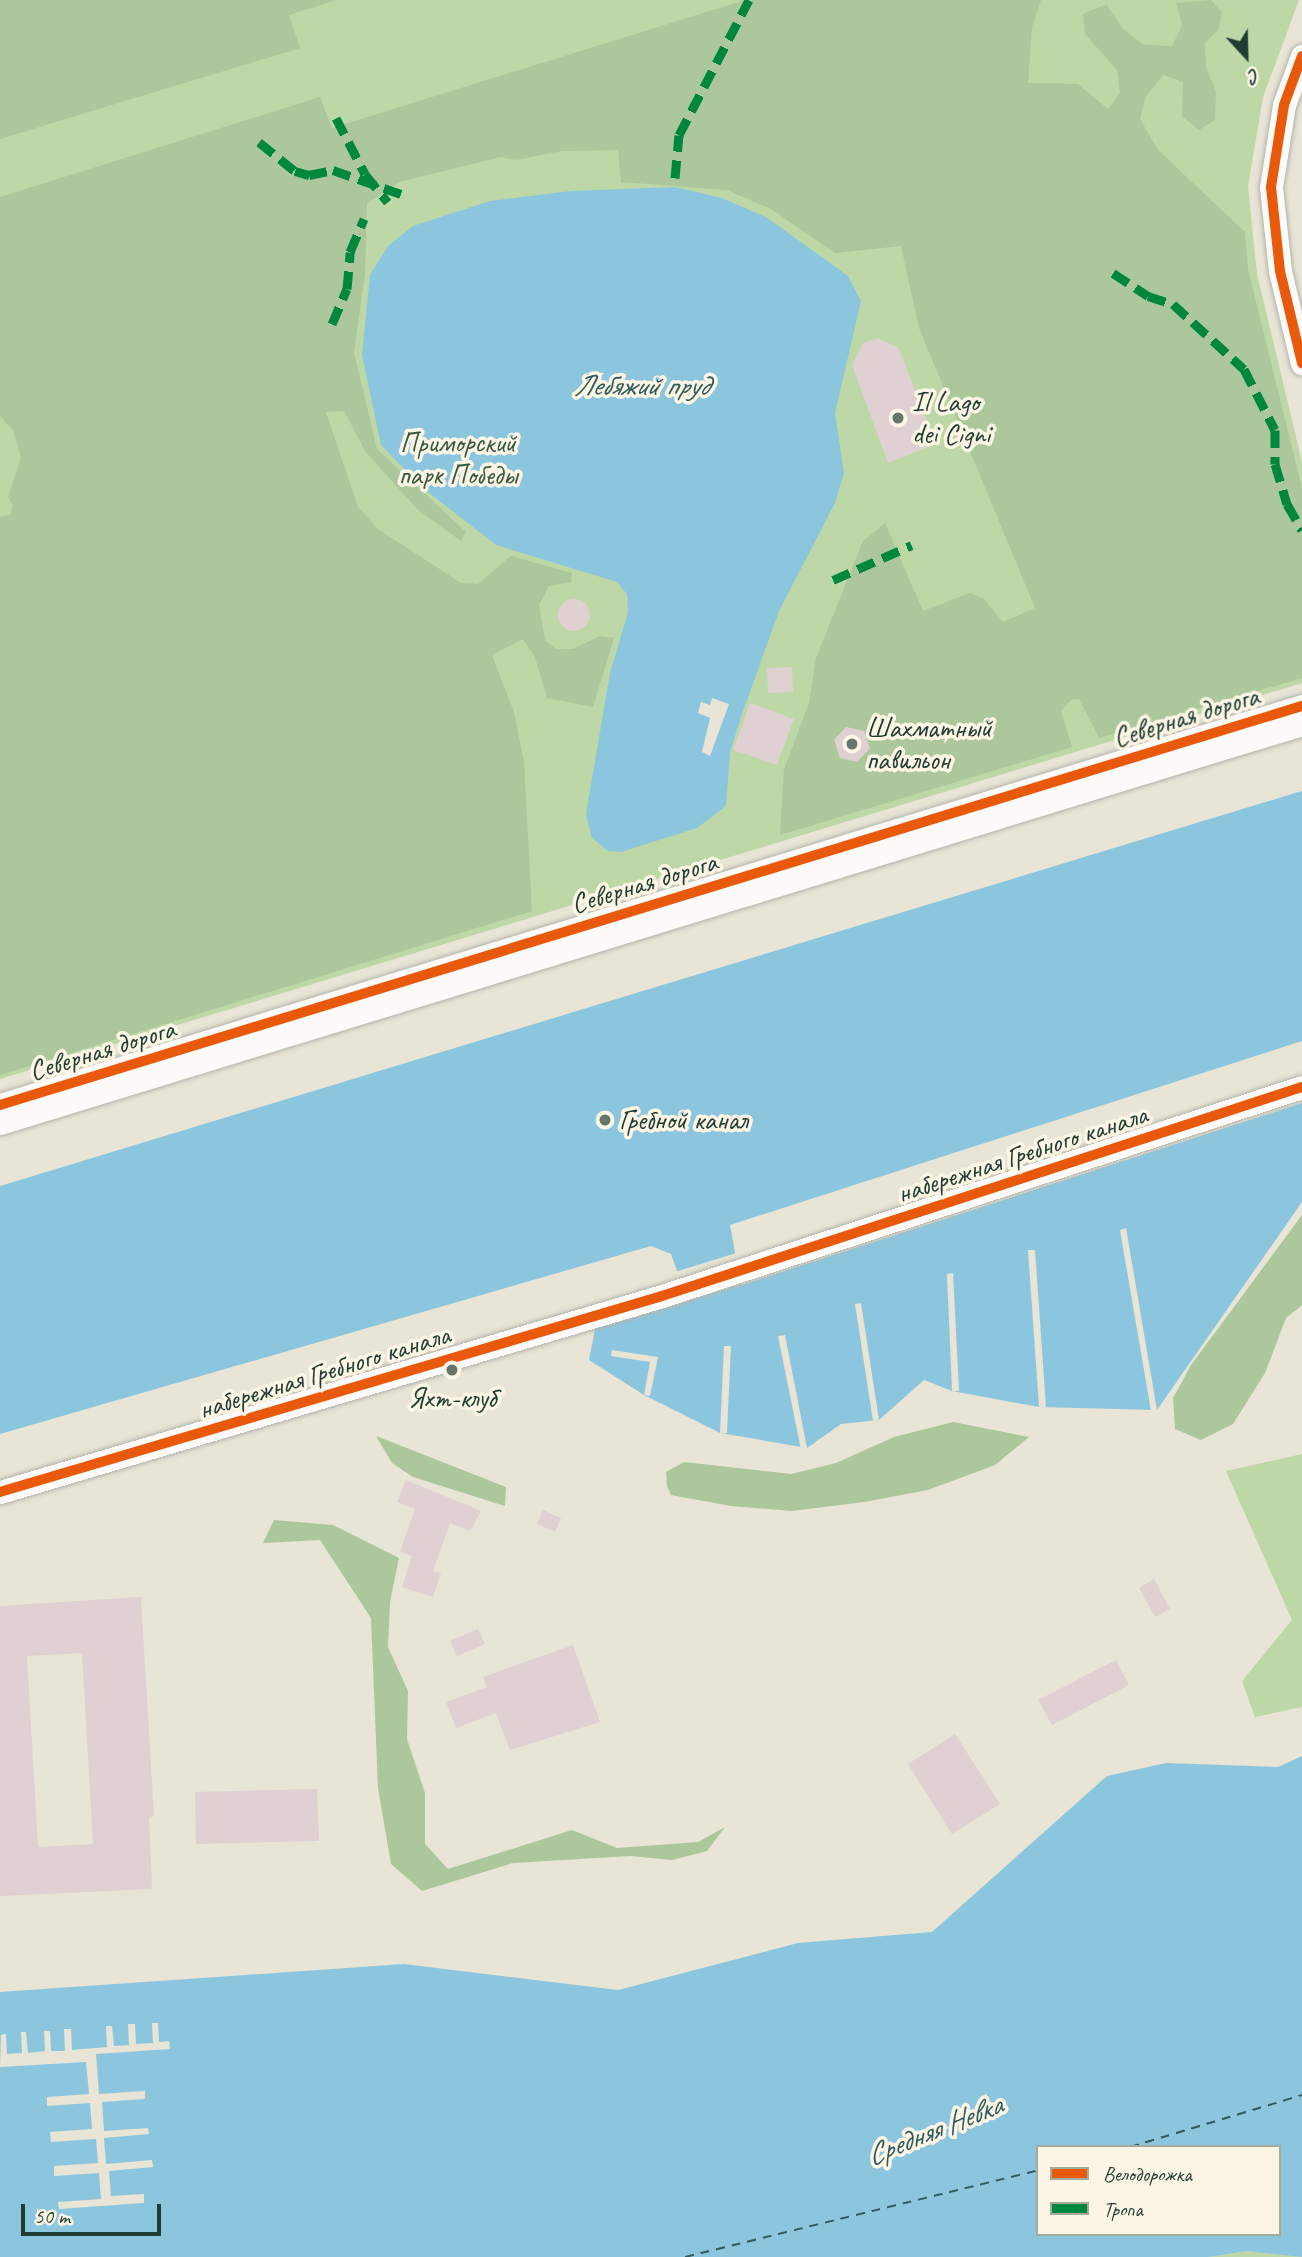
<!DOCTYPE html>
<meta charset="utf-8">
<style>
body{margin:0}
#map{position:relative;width:1302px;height:2257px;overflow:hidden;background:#e8e4d6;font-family:Caveat,sans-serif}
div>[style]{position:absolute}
.green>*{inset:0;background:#bdd7a6}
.forest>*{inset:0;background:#acc79c}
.water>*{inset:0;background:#8cc6de}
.pier>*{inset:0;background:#e8e4d6}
.ferry>*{height:2px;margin-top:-1px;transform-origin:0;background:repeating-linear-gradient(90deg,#305c5f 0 9px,transparent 0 16px)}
.building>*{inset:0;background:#dfd0d1}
.round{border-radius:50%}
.roads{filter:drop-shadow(0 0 2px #b4b4ab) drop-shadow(0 0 2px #b4b4ab)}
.minor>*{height:23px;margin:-11.5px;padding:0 11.5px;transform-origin:11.5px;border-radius:11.5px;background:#fcfbf9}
.quiet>*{height:9px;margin-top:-4.5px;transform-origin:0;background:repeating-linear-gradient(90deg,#00873e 0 18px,transparent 0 27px)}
.cycleway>*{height:10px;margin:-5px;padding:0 5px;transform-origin:5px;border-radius:5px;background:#e8590c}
.dots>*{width:19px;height:19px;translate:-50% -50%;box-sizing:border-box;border:4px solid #fcf5e5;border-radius:50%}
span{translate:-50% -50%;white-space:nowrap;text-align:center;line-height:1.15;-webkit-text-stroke:7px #fcf5e5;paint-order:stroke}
.poi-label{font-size:28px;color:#1f3d34}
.left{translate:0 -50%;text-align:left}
.park-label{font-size:28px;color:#375a43}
.street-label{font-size:28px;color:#1f3d34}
.water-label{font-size:30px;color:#305c5f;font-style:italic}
.legend{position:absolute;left:1036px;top:2145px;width:245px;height:91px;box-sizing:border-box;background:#fcf5e5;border:2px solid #a4ab9e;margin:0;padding:9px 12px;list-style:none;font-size:21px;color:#1f3d34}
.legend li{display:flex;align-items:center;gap:14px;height:35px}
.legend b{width:35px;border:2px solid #a4ab9e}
.north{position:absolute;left:1211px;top:21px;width:70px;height:70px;-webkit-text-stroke:5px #fcf5e5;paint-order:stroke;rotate:158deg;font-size:19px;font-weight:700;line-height:28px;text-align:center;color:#1f3d34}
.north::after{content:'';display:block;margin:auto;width:24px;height:32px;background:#1f3d34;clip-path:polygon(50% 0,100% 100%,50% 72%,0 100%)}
.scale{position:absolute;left:21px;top:2204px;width:140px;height:32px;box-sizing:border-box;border:4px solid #1f3d34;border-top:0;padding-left:9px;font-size:21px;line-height:24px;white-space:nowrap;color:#1f3d34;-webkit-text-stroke:5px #fcf5e5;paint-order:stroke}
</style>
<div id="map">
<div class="green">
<i style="clip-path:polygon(0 0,1299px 0,1263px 97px,1248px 186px,1257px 274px,1302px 462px,1302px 683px,0 1079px)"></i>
<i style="clip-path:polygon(1302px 1454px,1302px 1707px,1255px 1717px,1242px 1681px,1292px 1620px,1226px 1471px)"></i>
<i style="clip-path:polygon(1247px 2251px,1269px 2252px,1302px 2257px,1209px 2257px)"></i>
</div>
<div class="forest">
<i style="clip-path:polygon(0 0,337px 0,289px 15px,300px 48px,0 139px)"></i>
<i style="clip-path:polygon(745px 0,1041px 0,1032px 27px,1028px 83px,1078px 84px,1108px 109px,1120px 93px,1117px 70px,1085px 34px,1083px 14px,1106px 4px,1123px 29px,1144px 45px,1172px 46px,1182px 25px,1176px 3px,1211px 0,1222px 13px,1218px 30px,1205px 43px,1206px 67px,1216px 92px,1215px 120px,1199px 130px,1182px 116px,1183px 82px,1163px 75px,1145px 98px,1140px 119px,1158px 150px,1245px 232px,1248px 269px,1302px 488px,1302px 678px,1099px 738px,1079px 699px,1071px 700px,1061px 711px,1072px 747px,780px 835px,784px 769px,809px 703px,816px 658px,863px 541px,885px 523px,923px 611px,970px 593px,984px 599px,1003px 622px,1035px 608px,919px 328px,901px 246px,835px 253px,771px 209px,727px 190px,621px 182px,618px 150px,562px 151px,516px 160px,501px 157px,399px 182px,367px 204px,365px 274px,354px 352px,377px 449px,466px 532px,461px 541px,418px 510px,365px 451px,344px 411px,326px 412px,358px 507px,378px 529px,461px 583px,478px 584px,511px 556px,572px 573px,571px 582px,549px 586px,539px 605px,545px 640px,556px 649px,573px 649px,600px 636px,614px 638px,593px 707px,547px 698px,535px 657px,523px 639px,492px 655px,514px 712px,524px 762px,532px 911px,0 1075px,0 517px,10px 515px,13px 506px,8px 497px,21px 458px,13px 430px,0 416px,0 197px,320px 97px,332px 128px)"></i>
<i style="clip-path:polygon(1302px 1215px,1302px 1305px,1286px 1318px,1265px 1373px,1233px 1424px,1201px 1440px,1175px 1429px,1173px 1398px,1191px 1365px)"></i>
<i style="clip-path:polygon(953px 1422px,1029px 1437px,995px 1465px,928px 1490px,864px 1502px,792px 1511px,731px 1506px,671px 1495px,667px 1486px,666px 1472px,684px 1462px,791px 1474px,836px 1463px,894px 1437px)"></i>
<i style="clip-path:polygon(376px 1436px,506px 1487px,505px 1506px,413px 1477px,392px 1463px)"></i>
<i style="clip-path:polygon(274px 1520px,333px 1525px,399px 1558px,390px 1602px,388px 1647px,408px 1691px,407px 1739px,425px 1793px,425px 1844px,448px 1869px,572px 1830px,617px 1848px,698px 1842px,725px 1827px,707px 1851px,672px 1860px,630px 1856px,513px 1863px,422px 1891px,391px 1864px,378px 1788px,371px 1618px,320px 1540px,263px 1543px)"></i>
</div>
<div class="water">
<i style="clip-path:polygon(675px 187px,722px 198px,766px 217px,848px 276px,861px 301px,835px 413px,844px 473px,835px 503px,779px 611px,741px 717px,730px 752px,726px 806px,697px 828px,621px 852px,608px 851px,592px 838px,586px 814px,610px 673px,628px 612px,627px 594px,617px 582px,496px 545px,423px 488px,381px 445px,362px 355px,370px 275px,388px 246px,413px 226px,490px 201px,571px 191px)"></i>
<i style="clip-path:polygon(1302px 791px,1302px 1041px,730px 1225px,741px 1285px,1302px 1103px,1302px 1202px,1157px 1410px,1039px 1407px,952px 1391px,924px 1380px,879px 1420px,841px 1424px,807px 1448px,720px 1433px,644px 1395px,589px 1360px,595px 1329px,688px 1301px,671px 1254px,651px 1246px,0 1434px,0 1186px)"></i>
<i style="clip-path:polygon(evenodd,1302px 1756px,1302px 2257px,1247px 2251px,1209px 2257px,0 2257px,0 1992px,404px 1964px,618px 1990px,798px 1943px,932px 1932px,1107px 1776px,1166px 1763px,1278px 1767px,1302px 1756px,1038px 2147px,1279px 2147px,1279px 2234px,1038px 2234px,1038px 2147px)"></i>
</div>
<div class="pier">
<i style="clip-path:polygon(712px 698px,729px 704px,710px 756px,702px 752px,710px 718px,698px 713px,701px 702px,710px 705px)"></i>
<i style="clip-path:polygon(1126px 1228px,1157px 1410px,1151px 1411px,1120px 1230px)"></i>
<i style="clip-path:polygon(1028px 1250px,1035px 1250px,1046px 1407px,1039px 1407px)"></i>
<i style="clip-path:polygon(736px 1253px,743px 1281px,761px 1278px,666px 1308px,679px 1281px,675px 1272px)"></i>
<i style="clip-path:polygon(953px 1273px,959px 1391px,952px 1391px,947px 1274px)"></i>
<i style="clip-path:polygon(861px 1303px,879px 1420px,873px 1421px,855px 1304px)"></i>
<i style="clip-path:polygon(785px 1335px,807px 1448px,801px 1450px,778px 1336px)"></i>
<i style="clip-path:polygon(724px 1346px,731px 1346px,727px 1433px,720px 1433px)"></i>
<i style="clip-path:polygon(612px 1350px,658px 1357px,650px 1396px,644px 1395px,650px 1362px,611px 1356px)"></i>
<i style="clip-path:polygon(152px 2023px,158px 2023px,159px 2042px,169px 2041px,170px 2049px,96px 2054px,99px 2094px,145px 2091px,145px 2099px,102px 2102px,104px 2131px,148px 2128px,149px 2134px,104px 2138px,106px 2164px,152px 2160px,153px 2167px,109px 2171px,111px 2196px,144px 2194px,144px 2203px,59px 2209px,58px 2202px,101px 2199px,99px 2173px,54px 2176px,54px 2166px,98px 2163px,96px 2139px,51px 2142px,50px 2132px,92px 2129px,90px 2103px,47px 2106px,47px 2097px,89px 2094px,86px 2062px,0 2067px,1px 2035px,6px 2034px,7px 2054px,22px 2053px,21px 2032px,26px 2032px,28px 2053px,45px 2051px,44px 2031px,50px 2031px,51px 2051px,65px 2051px,64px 2029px,71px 2029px,72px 2050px,107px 2047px,106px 2026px,112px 2026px,114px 2046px,129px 2045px,128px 2024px,135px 2024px,136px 2044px,153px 2043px)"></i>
</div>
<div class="ferry">
<i style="left:1130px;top:2147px;width:180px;rotate:-16.8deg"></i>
<i style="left:685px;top:2257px;width:364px;rotate:-13.8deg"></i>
</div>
<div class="building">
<i style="clip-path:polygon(878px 338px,899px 348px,936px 444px,888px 463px,852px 365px,863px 343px)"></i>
<i class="round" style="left:558px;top:599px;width:32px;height:32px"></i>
<i style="clip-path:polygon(792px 667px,793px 692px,768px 693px,767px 668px)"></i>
<i style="clip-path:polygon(750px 703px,794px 719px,777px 765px,733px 750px)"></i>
<i style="clip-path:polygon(846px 727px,864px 731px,870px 748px,857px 762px,840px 758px,834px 740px)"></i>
<i style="clip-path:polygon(406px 1480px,481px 1511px,470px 1531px,450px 1523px,433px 1571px,441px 1573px,433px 1597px,402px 1587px,412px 1556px,400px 1552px,415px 1509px,397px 1502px)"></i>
<i style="clip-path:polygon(543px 1510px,561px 1518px,555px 1532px,537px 1524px)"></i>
<i style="clip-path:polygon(1154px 1579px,1170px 1609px,1155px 1617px,1139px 1588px)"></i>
<i style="clip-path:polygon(evenodd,141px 1597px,154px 1816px,149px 1817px,152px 1889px,0 1896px,0 1606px,141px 1597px,82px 1653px,93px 1844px,38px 1847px,27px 1656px,82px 1653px)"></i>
<i style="clip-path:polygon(478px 1629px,485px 1644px,457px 1656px,450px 1641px)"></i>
<i style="clip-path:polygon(573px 1645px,600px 1722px,510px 1750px,496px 1713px,456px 1728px,446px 1702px,487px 1687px,483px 1677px)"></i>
<i style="clip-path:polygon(1116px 1660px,1129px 1685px,1052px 1725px,1038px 1700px)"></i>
<i style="clip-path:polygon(955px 1734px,1000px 1804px,952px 1834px,908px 1764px)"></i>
<i style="clip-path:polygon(317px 1789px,319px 1841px,196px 1844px,195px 1792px)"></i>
</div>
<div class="roads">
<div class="minor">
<i style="left:1302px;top:56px;width:52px;rotate:110.2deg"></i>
<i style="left:1284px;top:105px;width:83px;rotate:99deg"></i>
<i style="left:1271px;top:187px;width:84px;rotate:83.9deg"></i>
<i style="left:1280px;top:271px;width:95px;rotate:76.6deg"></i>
<i style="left:0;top:1105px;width:1362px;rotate:-17.04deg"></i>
<i style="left:0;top:1123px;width:1362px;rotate:-17.04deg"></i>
<i style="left:0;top:1492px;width:690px;rotate:-16.49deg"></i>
<i style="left:662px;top:1296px;width:673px;rotate:-18.09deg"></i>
</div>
</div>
<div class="quiet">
<i style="left:336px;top:118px;width:63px;rotate:62.6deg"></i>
<i style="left:365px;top:174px;width:36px;rotate:51deg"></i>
<i style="left:259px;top:142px;width:46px;rotate:38.9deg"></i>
<i style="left:295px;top:171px;width:15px;rotate:16deg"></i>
<i style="left:309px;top:175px;width:25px;rotate:-12deg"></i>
<i style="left:333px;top:170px;width:72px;rotate:19.4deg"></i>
<i style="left:675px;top:178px;width:43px;rotate:-84.7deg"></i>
<i style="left:679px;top:135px;width:152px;rotate:-62.6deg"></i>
<i style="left:1113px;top:273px;width:42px;rotate:33.3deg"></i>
<i style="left:1148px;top:296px;width:26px;rotate:18deg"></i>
<i style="left:1173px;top:304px;width:96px;rotate:42.5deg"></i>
<i style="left:1244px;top:369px;width:68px;rotate:63.1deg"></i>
<i style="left:1275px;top:430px;width:34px;rotate:90deg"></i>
<i style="left:1275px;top:464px;width:42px;rotate:73.3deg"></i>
<i style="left:1287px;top:504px;width:30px;rotate:60deg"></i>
<i style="left:332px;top:324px;width:38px;rotate:-67deg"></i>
<i style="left:347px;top:289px;width:37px;rotate:-85deg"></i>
<i style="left:350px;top:252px;width:36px;rotate:-67deg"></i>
<i style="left:833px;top:580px;width:86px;rotate:-23.9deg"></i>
</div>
<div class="cycleway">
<i style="left:1302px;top:56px;width:52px;rotate:110.2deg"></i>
<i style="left:1284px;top:105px;width:83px;rotate:99deg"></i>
<i style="left:1271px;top:187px;width:84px;rotate:83.9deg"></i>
<i style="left:1280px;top:271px;width:95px;rotate:76.6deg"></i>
<i style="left:0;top:1105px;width:1362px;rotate:-17.04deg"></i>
<i style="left:0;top:1492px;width:690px;rotate:-16.49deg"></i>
<i style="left:662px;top:1296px;width:673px;rotate:-18.09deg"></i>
</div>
<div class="dots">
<i style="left:898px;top:418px;background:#65776d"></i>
<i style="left:852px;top:744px;background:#65776d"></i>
<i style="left:605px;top:1120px;background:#65776d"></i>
<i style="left:452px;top:1370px;background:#65776d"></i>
</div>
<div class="poi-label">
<span class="left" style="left:912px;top:418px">Il Lago<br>dei Cigni</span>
<span class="left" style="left:866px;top:744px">Шахматный<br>павильон</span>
<span class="left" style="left:619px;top:1120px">Гребной канал</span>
<span style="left:452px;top:1398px">Яхт-клуб</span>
</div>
<div class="park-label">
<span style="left:458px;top:459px">Приморский<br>парк Победы</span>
</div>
<div class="street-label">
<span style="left:1186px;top:717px;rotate:-17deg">Северная дорога</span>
<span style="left:644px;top:883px;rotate:-17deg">Северная дорога</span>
<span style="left:102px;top:1050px;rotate:-17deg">Северная дорога</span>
<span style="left:1022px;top:1154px;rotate:-18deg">набережная Гребного канала</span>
<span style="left:324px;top:1372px;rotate:-17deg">набережная Гребного канала</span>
</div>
<div class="water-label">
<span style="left:641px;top:385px">Лебяжий пруд</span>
<span style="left:934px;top:2130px;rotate:-22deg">Средняя Невка</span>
</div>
<ul class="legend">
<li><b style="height:9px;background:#e8590c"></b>Велодорожка</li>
<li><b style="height:9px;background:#00873e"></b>Тропа</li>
</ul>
<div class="north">С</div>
<div class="scale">50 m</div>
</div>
